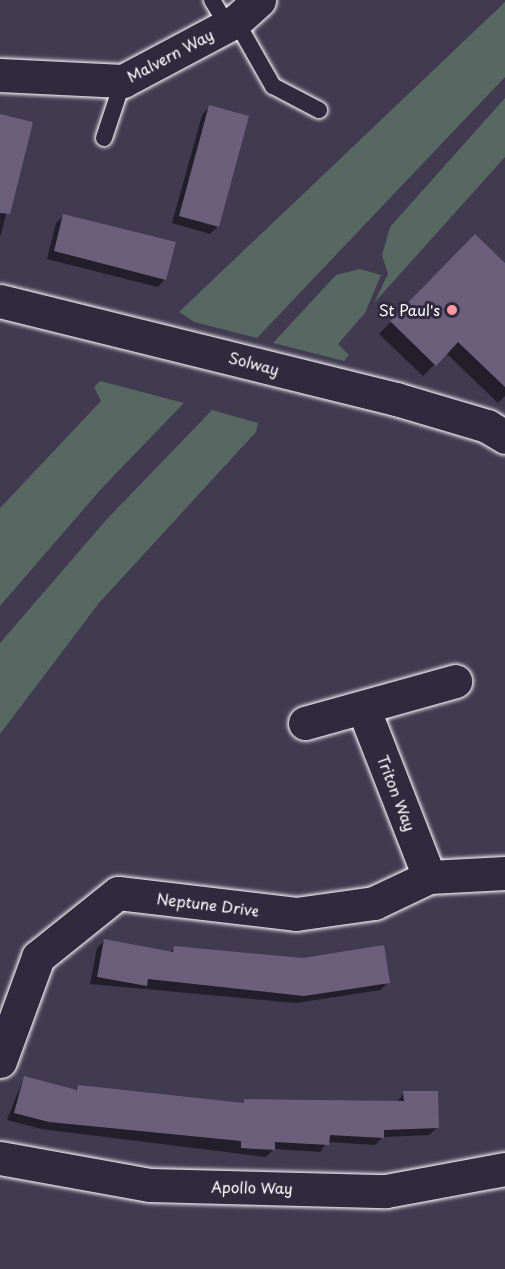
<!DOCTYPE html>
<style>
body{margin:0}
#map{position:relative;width:505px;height:1269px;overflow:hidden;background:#413a50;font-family:"Playpen Sans",sans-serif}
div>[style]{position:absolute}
.green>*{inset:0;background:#566861}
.shadow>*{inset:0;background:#0007}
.building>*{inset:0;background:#6c5f7c}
.roads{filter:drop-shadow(0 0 2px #fff) drop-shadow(0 0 2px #fff)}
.lane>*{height:16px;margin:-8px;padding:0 8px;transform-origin:8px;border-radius:8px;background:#2f2a3d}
.street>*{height:33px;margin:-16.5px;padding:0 16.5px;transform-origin:16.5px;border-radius:16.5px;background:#2f2a3d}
.secondary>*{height:33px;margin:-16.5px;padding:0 16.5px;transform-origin:16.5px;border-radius:16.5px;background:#2f2a3d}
.dots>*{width:16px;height:16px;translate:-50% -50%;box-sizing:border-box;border:3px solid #2f2a3d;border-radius:50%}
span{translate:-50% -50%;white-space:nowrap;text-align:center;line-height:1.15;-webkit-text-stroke:6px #2f2a3d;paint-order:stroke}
.street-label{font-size:15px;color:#fff}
.poi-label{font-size:15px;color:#fff}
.right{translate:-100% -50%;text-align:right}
</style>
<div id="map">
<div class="green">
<i style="clip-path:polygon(505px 2px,505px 77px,257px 338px,194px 322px,179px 312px)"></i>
<i style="clip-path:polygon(505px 98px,505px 157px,374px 303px,388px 274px,382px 255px,390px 227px)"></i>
<i style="clip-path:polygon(360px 269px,381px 275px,365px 313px,338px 344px,349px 355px,344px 361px,273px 343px,336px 275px)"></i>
<i style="clip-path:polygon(100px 381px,184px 403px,101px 489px,0 606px,0 508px,101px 401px,94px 387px)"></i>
<i style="clip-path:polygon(212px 410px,258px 423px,256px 432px,99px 603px,0 734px,0 643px,107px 519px)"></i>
</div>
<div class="shadow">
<i style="clip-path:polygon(209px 107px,218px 226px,210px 234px,172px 223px,202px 115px)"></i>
<i style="clip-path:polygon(0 115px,31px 123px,0 237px)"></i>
<i style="clip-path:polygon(64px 215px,165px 279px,158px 287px,47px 259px,56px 223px)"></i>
<i style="clip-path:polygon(475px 236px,505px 265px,505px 396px,498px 403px,446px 353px,423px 376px,379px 334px)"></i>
<i style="clip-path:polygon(104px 941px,170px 953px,175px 947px,388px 982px,381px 990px,296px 1003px,90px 984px,97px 948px)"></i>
<i style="clip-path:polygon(24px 1077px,74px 1091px,78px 1087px,241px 1104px,397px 1102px,404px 1093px,437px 1128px,429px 1135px,383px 1137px,375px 1145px,327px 1142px,320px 1152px,274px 1149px,266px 1157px,41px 1129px,7px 1120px)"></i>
</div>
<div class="building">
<i style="clip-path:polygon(209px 105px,249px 116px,219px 227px,179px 216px)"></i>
<i style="clip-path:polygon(0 114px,33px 122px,10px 214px,0 213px)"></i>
<i style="clip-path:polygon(63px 214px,176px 242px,166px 280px,54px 251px)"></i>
<i style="clip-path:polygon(475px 234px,505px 263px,505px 387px,458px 342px,436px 366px,390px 321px)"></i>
<i style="clip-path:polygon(104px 939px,173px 952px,174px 946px,303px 958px,384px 945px,390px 983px,304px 996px,148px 979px,147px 986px,97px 977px)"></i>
<i style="clip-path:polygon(24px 1076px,77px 1090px,78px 1085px,244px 1103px,244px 1099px,404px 1101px,403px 1091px,438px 1091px,439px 1128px,384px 1130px,384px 1138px,330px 1135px,329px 1145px,275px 1142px,275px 1150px,241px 1148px,241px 1141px,49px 1122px,14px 1113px)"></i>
</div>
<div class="roads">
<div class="lane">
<i style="left:212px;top:0;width:29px;rotate:59deg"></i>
<i style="left:236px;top:21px;width:75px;rotate:60.4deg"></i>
<i style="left:273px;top:86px;width:52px;rotate:27.6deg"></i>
<i style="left:104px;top:138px;width:60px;rotate:-71.6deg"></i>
</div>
<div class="street">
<i style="left:0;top:75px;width:123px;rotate:2.8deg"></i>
<i style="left:123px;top:81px;width:128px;rotate:-28deg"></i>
<i style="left:236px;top:21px;width:31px;rotate:-42deg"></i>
<i style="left:364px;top:710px;width:179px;rotate:68.7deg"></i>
<i style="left:305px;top:723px;width:156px;rotate:-15.6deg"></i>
<i style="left:0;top:1061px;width:111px;rotate:-69.9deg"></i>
<i style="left:38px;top:957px;width:102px;rotate:-38.7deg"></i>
<i style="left:118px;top:893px;width:179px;rotate:6.7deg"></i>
<i style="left:296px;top:914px;width:79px;rotate:-8deg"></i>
<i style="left:374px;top:903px;width:61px;rotate:-25.3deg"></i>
<i style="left:429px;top:877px;width:76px;rotate:-3deg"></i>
<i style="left:0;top:1158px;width:152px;rotate:10.2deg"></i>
<i style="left:150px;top:1185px;width:236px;rotate:1.5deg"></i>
<i style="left:386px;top:1191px;width:121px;rotate:-10.5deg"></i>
</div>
<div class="secondary">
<i style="left:0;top:301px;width:408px;rotate:13.9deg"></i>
<i style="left:396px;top:399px;width:95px;rotate:16.5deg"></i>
<i style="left:487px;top:426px;width:21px;rotate:31deg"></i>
</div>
</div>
<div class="dots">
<i style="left:452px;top:310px;background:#ff9aa2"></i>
</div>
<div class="street-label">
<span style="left:170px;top:55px;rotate:-28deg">Malvern Way</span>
<span style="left:254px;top:363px;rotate:15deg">Solway</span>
<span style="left:397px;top:793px;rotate:69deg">Triton Way</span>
<span style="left:208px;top:904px;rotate:7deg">Neptune Drive</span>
<span style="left:252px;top:1187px;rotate:1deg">Apollo Way</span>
</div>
<div class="poi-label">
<span class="right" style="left:440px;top:310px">St Paul's</span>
</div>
</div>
